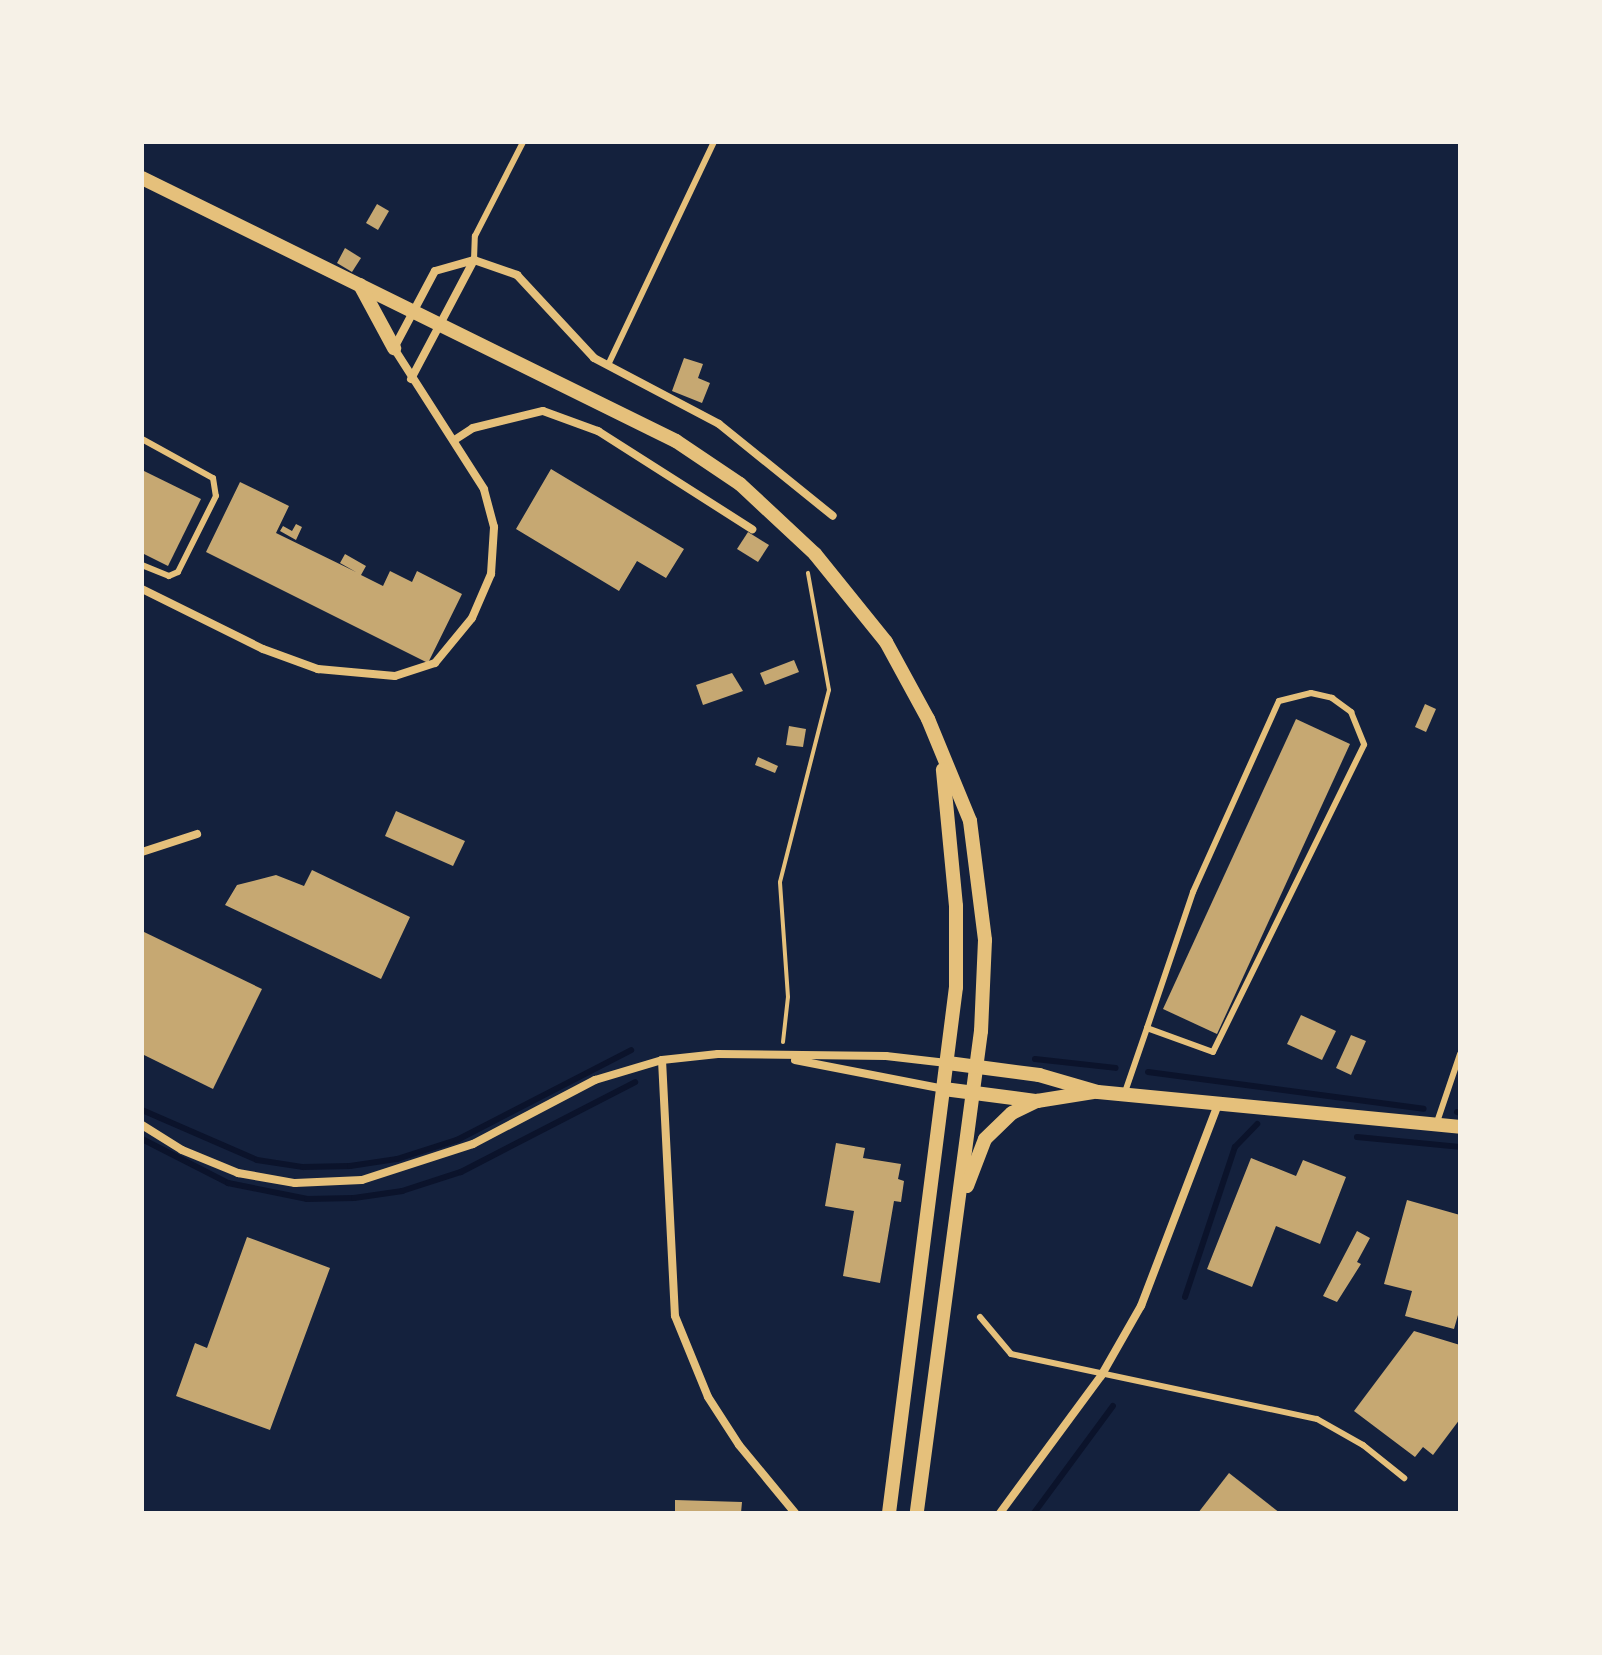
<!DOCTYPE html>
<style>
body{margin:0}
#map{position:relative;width:1602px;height:1655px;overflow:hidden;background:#14213d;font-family:Arial,sans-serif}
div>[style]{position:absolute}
.stream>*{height:6px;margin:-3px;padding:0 3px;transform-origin:3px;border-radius:3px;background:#0b132b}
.building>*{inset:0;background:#c6a872}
.path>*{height:4px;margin:-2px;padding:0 2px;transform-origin:2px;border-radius:2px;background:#e5c07b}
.service>*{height:6px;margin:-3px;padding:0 3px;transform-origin:3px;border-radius:3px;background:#e5c07b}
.minor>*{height:8px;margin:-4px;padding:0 4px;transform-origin:4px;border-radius:4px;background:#e5c07b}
.tertiary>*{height:14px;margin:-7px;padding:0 7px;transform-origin:7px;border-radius:7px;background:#e5c07b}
span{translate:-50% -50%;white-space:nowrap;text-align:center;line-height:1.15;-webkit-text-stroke:7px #f6f1e7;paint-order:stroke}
.frame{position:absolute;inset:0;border:144px solid #f6f1e7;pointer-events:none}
</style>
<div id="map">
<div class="stream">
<i style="left:1035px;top:1059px;width:81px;rotate:6.3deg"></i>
<i style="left:1148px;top:1072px;width:278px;rotate:7.6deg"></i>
<i style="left:142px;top:1110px;width:125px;rotate:23.5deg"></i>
<i style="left:257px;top:1160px;width:47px;rotate:8.7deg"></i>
<i style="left:303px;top:1167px;width:47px;rotate:-1.2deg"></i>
<i style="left:350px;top:1166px;width:48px;rotate:-8.5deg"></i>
<i style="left:397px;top:1159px;width:63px;rotate:-17.6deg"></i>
<i style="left:457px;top:1140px;width:196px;rotate:-27.3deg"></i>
<i style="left:1457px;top:1112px;width:3px;rotate:18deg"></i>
<i style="left:1357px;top:1137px;width:103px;rotate:5.5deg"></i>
<i style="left:142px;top:1139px;width:97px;rotate:27.1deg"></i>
<i style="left:228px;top:1183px;width:81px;rotate:11.4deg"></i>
<i style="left:307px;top:1199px;width:47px;rotate:-1.2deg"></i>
<i style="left:354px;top:1198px;width:49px;rotate:-8.3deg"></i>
<i style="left:402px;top:1191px;width:62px;rotate:-17.9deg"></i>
<i style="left:461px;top:1172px;width:196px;rotate:-27.3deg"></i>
<i style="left:1185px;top:1297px;width:158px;rotate:-71.6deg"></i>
<i style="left:1235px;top:1147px;width:32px;rotate:-46deg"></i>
<i style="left:1034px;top:1513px;width:133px;rotate:-53.6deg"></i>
</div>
<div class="building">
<i style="clip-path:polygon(377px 204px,389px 211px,378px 230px,366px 223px)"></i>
<i style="clip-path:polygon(345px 248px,361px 258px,352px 272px,337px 263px)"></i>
<i style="clip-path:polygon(684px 358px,703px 364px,698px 378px,710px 383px,702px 403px,672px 391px)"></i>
<i style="clip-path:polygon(551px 469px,684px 549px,666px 578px,637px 561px,619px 591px,516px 529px)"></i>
<i style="clip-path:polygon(142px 470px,201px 499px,168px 566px,142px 553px)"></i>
<i style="clip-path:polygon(240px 482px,289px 506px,276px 533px,356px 572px,340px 563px,345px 554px,366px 566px,361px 575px,383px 586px,390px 571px,412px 582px,417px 571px,462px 594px,428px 663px,206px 552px)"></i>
<i style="clip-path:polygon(296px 524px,302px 527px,296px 540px,280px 531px,283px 526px,292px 531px)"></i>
<i style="clip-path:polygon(748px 532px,769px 545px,758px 562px,737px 549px)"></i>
<i style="clip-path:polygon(794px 660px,799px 672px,765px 685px,760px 673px)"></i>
<i style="clip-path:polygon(732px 673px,743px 691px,703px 705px,696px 685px)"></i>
<i style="clip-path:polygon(1425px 704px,1436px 709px,1426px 732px,1415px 727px)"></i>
<i style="clip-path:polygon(1296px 719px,1350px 744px,1217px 1034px,1163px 1009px)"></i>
<i style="clip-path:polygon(789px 726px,806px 729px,803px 747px,786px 745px)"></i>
<i style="clip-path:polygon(758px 757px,778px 766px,775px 773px,755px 765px)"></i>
<i style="clip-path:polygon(396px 811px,465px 841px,453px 866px,385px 836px)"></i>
<i style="clip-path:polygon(312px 870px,410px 917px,381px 979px,225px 905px,237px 885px,276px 875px,304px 886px)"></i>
<i style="clip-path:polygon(142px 931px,262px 989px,213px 1089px,142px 1054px)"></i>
<i style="clip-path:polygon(1301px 1015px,1336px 1031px,1322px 1060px,1287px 1044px)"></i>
<i style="clip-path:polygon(1351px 1035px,1366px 1041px,1351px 1075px,1336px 1068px)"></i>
<i style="clip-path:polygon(836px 1143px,865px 1148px,863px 1158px,901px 1164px,898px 1179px,904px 1181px,901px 1202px,894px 1201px,880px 1283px,843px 1276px,854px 1211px,825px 1206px)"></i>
<i style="clip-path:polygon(1251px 1158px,1296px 1176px,1303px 1160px,1346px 1177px,1320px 1244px,1276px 1226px,1252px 1287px,1207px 1269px)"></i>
<i style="clip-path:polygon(1407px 1200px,1460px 1215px,1460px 1308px,1454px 1329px,1405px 1316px,1412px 1291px,1384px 1284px)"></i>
<i style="clip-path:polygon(1357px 1231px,1370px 1238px,1357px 1262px,1361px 1264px,1337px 1302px,1323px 1296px)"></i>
<i style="clip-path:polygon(247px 1237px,330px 1268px,270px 1430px,176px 1396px,195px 1343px,207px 1348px)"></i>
<i style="clip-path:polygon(1414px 1331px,1460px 1345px,1460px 1419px,1433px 1455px,1423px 1447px,1415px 1457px,1354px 1411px)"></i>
<i style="clip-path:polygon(1229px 1473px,1280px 1513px,1198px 1513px)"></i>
<i style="clip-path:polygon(675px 1500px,742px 1502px,741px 1513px,675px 1513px)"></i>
</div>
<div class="path">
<i style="left:783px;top:1042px;width:45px;rotate:-83.7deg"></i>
<i style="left:788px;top:997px;width:115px;rotate:-94deg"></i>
<i style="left:780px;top:882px;width:198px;rotate:-75.7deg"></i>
<i style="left:829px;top:690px;width:119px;rotate:-100.2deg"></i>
</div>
<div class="service">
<i style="left:474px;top:260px;width:24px;rotate:-88deg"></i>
<i style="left:475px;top:236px;width:106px;rotate:-62.9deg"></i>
<i style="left:608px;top:365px;width:247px;rotate:-64.6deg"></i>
<i style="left:142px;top:439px;width:81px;rotate:28.8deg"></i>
<i style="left:213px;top:478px;width:18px;rotate:81deg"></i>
<i style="left:216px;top:496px;width:85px;rotate:116.6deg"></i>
<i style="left:178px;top:572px;width:10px;rotate:156deg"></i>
<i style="left:169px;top:576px;width:29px;rotate:-158deg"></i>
<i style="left:1125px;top:1092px;width:68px;rotate:-71deg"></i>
<i style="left:1147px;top:1028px;width:144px;rotate:-71.3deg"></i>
<i style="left:1193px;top:892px;width:209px;rotate:-65.8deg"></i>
<i style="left:1279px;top:701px;width:33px;rotate:-14deg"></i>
<i style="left:1311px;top:693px;width:22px;rotate:13deg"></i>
<i style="left:1332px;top:698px;width:24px;rotate:36deg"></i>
<i style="left:1351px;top:712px;width:35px;rotate:68deg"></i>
<i style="left:1364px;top:745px;width:342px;rotate:116.2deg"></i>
<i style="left:1213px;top:1052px;width:70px;rotate:-160deg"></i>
<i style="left:1436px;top:1125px;width:75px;rotate:-71.3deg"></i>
<i style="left:980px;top:1317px;width:48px;rotate:50deg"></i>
<i style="left:1011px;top:1354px;width:313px;rotate:12deg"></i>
<i style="left:1317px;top:1419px;width:53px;rotate:29.5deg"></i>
<i style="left:1363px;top:1445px;width:53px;rotate:38.8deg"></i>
</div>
<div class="minor">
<i style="left:411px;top:379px;width:135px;rotate:-62.1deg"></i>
<i style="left:456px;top:439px;width:20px;rotate:-33deg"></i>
<i style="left:473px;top:428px;width:72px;rotate:-13.7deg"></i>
<i style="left:543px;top:411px;width:59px;rotate:20deg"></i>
<i style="left:598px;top:431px;width:183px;rotate:32.5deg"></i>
<i style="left:142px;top:589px;width:135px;rotate:26.4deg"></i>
<i style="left:263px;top:649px;width:59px;rotate:20deg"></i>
<i style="left:318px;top:669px;width:77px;rotate:5.2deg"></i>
<i style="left:395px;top:676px;width:42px;rotate:-18deg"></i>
<i style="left:435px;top:663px;width:58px;rotate:-50.6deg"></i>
<i style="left:472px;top:618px;width:48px;rotate:-66.6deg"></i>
<i style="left:491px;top:574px;width:47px;rotate:-86.3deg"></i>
<i style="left:494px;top:527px;width:39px;rotate:-105deg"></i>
<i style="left:484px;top:489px;width:167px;rotate:-122.6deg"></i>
<i style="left:394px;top:348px;width:87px;rotate:-62deg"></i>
<i style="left:435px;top:271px;width:41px;rotate:-15.8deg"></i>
<i style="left:474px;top:260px;width:46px;rotate:19.2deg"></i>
<i style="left:517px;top:275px;width:113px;rotate:47.1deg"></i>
<i style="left:594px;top:358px;width:141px;rotate:27.8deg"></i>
<i style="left:719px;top:424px;width:146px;rotate:38.9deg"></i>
<i style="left:142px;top:852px;width:58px;rotate:-18.1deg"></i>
<i style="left:662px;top:1060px;width:256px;rotate:87.1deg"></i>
<i style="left:675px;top:1316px;width:87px;rotate:67.8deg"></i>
<i style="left:708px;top:1397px;width:57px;rotate:57.1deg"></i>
<i style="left:739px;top:1445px;width:88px;rotate:50.5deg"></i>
<i style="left:795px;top:1060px;width:152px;rotate:11deg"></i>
<i style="left:142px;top:1125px;width:47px;rotate:32deg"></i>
<i style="left:182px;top:1150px;width:61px;rotate:22.3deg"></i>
<i style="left:238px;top:1173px;width:58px;rotate:10deg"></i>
<i style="left:295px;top:1183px;width:67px;rotate:-2.6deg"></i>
<i style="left:362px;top:1180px;width:117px;rotate:-18deg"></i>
<i style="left:473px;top:1144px;width:138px;rotate:-27.7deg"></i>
<i style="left:595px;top:1080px;width:70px;rotate:-16.6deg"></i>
<i style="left:662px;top:1060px;width:56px;rotate:-6.1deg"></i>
<i style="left:718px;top:1054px;width:168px;rotate:0.7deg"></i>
<i style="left:886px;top:1056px;width:61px;rotate:6.5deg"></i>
<i style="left:1000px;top:1513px;width:170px;rotate:-53.6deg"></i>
<i style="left:1101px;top:1376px;width:81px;rotate:-60.3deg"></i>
<i style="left:1141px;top:1306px;width:216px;rotate:-69.1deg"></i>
</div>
<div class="tertiary">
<i style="left:142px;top:178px;width:595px;rotate:26.22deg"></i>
<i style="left:676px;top:441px;width:77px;rotate:33.9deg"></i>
<i style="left:740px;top:484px;width:103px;rotate:43deg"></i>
<i style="left:815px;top:554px;width:113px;rotate:51.1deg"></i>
<i style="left:886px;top:642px;width:88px;rotate:61.4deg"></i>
<i style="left:928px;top:719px;width:110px;rotate:67.6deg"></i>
<i style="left:970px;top:821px;width:120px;rotate:82.8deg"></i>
<i style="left:985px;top:940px;width:91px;rotate:92.5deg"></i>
<i style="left:981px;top:1031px;width:486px;rotate:97.6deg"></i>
<i style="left:360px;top:285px;width:72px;rotate:61.6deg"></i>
<i style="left:948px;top:1063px;width:92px;rotate:7.5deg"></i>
<i style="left:1039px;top:1075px;width:61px;rotate:16.1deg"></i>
<i style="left:1098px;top:1092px;width:364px;rotate:5.5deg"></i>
<i style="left:944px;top:1089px;width:94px;rotate:7.4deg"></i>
<i style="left:1037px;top:1101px;width:57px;rotate:-9.1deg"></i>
<i style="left:967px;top:1186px;width:50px;rotate:-69deg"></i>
<i style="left:985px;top:1139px;width:37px;rotate:-44deg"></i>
<i style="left:1012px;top:1113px;width:28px;rotate:-26deg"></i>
<i style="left:889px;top:1513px;width:530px;rotate:-82.74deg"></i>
<i style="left:956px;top:987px;width:81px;rotate:-90deg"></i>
<i style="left:956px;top:906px;width:137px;rotate:-95.5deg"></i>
</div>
<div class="frame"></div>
</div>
